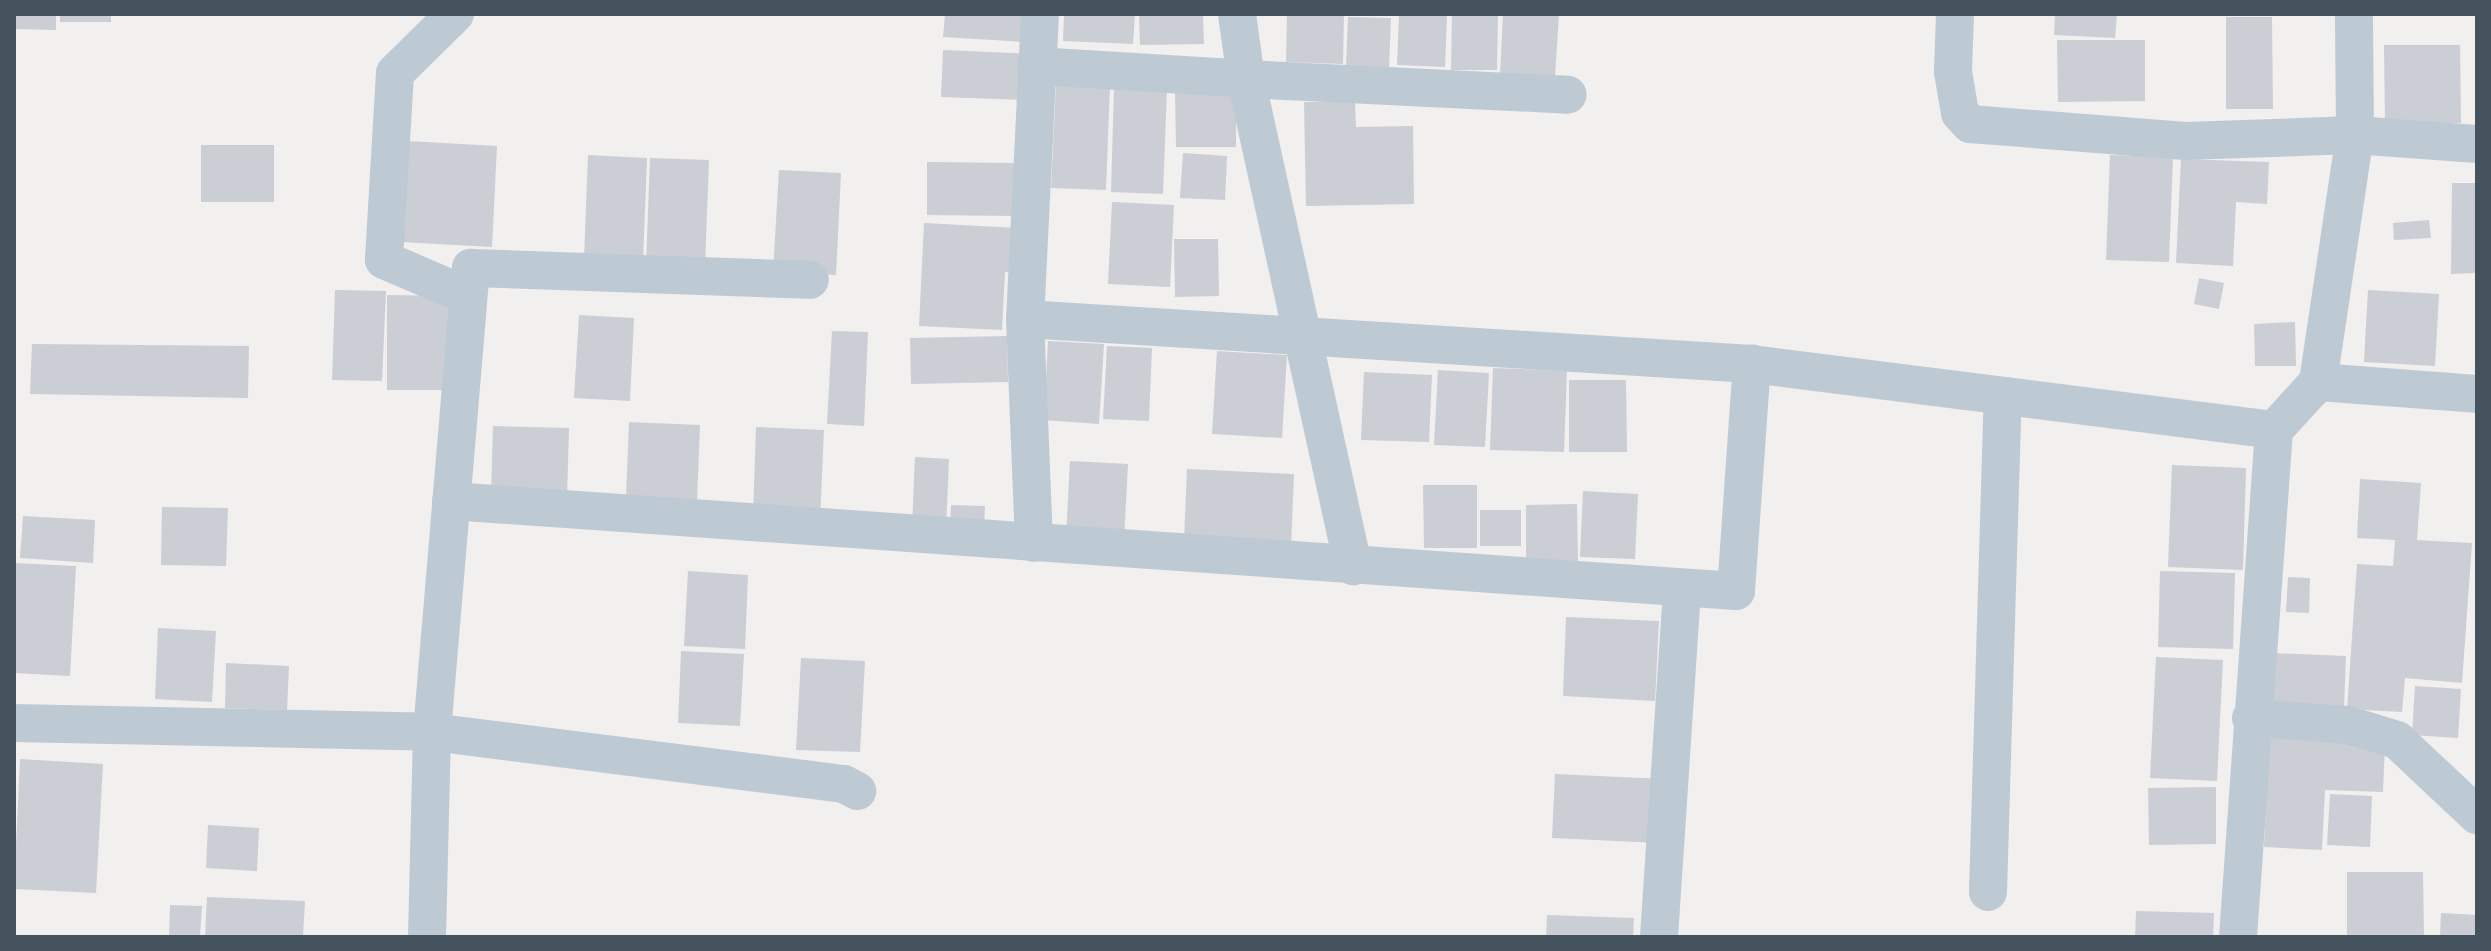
<!DOCTYPE html>
<style>
body{margin:0}
#map{position:relative;width:2491px;height:951px;overflow:hidden;background:#f2efef;font-family:Figtree,sans-serif}
div>[style]{position:absolute}
.building>*{inset:0;background:#cbced4}
.minor>*{height:38px;margin:-19px;padding:0 19px;transform-origin:19px;border-radius:19px;background:#becad3}
span{translate:-50% -50%;white-space:nowrap;text-align:center;line-height:1.15;-webkit-text-stroke:8px #fff;paint-order:stroke}
.frame{position:absolute;inset:0;border:16px solid #45535f;pointer-events:none}
</style>
<div id="map">
<div class="building">
<i style="clip-path:polygon(14px 14px,56px 14px,56px 30px,14px 29px)"></i>
<i style="clip-path:polygon(60px 14px,111px 14px,111px 22px,60px 22px)"></i>
<i style="clip-path:polygon(945px 14px,1026px 14px,1025px 42px,943px 37px)"></i>
<i style="clip-path:polygon(1064px 14px,1135px 14px,1133px 44px,1063px 41px)"></i>
<i style="clip-path:polygon(1139px 14px,1203px 14px,1204px 44px,1140px 45px)"></i>
<i style="clip-path:polygon(1287px 14px,1344px 15px,1343px 64px,1286px 62px)"></i>
<i style="clip-path:polygon(1399px 14px,1447px 14px,1445px 67px,1397px 65px)"></i>
<i style="clip-path:polygon(1452px 14px,1498px 14px,1497px 70px,1451px 70px)"></i>
<i style="clip-path:polygon(1503px 14px,1559px 14px,1555px 77px,1500px 74px)"></i>
<i style="clip-path:polygon(2055px 14px,2117px 14px,2115px 38px,2054px 35px)"></i>
<i style="clip-path:polygon(1348px 17px,1391px 18px,1389px 68px,1346px 67px)"></i>
<i style="clip-path:polygon(2226px 17px,2272px 17px,2273px 109px,2226px 109px)"></i>
<i style="clip-path:polygon(2057px 40px,2145px 40px,2145px 101px,2058px 102px)"></i>
<i style="clip-path:polygon(2384px 45px,2460px 45px,2461px 123px,2385px 124px)"></i>
<i style="clip-path:polygon(943px 50px,1032px 54px,1029px 100px,941px 97px)"></i>
<i style="clip-path:polygon(1056px 82px,1110px 85px,1106px 190px,1051px 188px)"></i>
<i style="clip-path:polygon(1114px 87px,1167px 89px,1163px 194px,1111px 192px)"></i>
<i style="clip-path:polygon(1175px 92px,1236px 92px,1236px 147px,1176px 147px)"></i>
<i style="clip-path:polygon(1304px 102px,1355px 102px,1356px 127px,1413px 126px,1414px 204px,1306px 206px)"></i>
<i style="clip-path:polygon(408px 141px,497px 146px,492px 247px,402px 242px)"></i>
<i style="clip-path:polygon(201px 145px,274px 145px,274px 202px,201px 202px)"></i>
<i style="clip-path:polygon(1183px 153px,1227px 156px,1225px 200px,1180px 198px)"></i>
<i style="clip-path:polygon(588px 155px,647px 158px,643px 262px,584px 259px)"></i>
<i style="clip-path:polygon(2110px 155px,2173px 157px,2169px 262px,2106px 260px)"></i>
<i style="clip-path:polygon(650px 158px,709px 160px,705px 267px,646px 264px)"></i>
<i style="clip-path:polygon(2181px 159px,2269px 162px,2267px 204px,2236px 202px,2233px 266px,2176px 263px)"></i>
<i style="clip-path:polygon(927px 162px,1015px 163px,1015px 216px,927px 215px)"></i>
<i style="clip-path:polygon(779px 170px,841px 173px,836px 275px,773px 272px)"></i>
<i style="clip-path:polygon(2452px 183px,2477px 183px,2477px 273px,2451px 274px)"></i>
<i style="clip-path:polygon(1112px 202px,1174px 205px,1170px 287px,1108px 284px)"></i>
<i style="clip-path:polygon(2429px 220px,2431px 238px,2394px 240px,2393px 223px)"></i>
<i style="clip-path:polygon(924px 223px,1020px 228px,1018px 273px,1005px 272px,1002px 330px,919px 326px)"></i>
<i style="clip-path:polygon(1174px 239px,1218px 239px,1219px 296px,1175px 297px)"></i>
<i style="clip-path:polygon(2199px 278px,2224px 283px,2219px 309px,2194px 304px)"></i>
<i style="clip-path:polygon(335px 290px,386px 291px,382px 381px,332px 380px)"></i>
<i style="clip-path:polygon(2368px 290px,2439px 294px,2435px 366px,2364px 362px)"></i>
<i style="clip-path:polygon(387px 295px,452px 296px,452px 390px,387px 390px)"></i>
<i style="clip-path:polygon(579px 315px,634px 318px,630px 401px,574px 398px)"></i>
<i style="clip-path:polygon(2295px 322px,2296px 366px,2255px 366px,2254px 324px)"></i>
<i style="clip-path:polygon(832px 331px,868px 332px,864px 426px,827px 424px)"></i>
<i style="clip-path:polygon(1007px 336px,1008px 382px,911px 384px,910px 338px)"></i>
<i style="clip-path:polygon(1048px 341px,1104px 344px,1099px 424px,1044px 420px)"></i>
<i style="clip-path:polygon(32px 344px,249px 346px,248px 398px,30px 394px)"></i>
<i style="clip-path:polygon(1107px 346px,1152px 348px,1149px 421px,1103px 419px)"></i>
<i style="clip-path:polygon(1217px 351px,1287px 355px,1282px 438px,1212px 434px)"></i>
<i style="clip-path:polygon(1493px 368px,1567px 371px,1564px 452px,1490px 450px)"></i>
<i style="clip-path:polygon(1438px 370px,1489px 373px,1485px 447px,1434px 445px)"></i>
<i style="clip-path:polygon(1364px 372px,1432px 375px,1429px 442px,1361px 440px)"></i>
<i style="clip-path:polygon(1569px 380px,1626px 380px,1627px 452px,1569px 452px)"></i>
<i style="clip-path:polygon(629px 422px,700px 425px,697px 501px,626px 497px)"></i>
<i style="clip-path:polygon(493px 426px,569px 428px,567px 497px,491px 495px)"></i>
<i style="clip-path:polygon(756px 427px,824px 430px,820px 521px,753px 517px)"></i>
<i style="clip-path:polygon(915px 457px,949px 459px,946px 529px,912px 527px)"></i>
<i style="clip-path:polygon(1070px 461px,1128px 464px,1124px 540px,1066px 537px)"></i>
<i style="clip-path:polygon(2172px 465px,2246px 468px,2243px 570px,2168px 567px)"></i>
<i style="clip-path:polygon(1187px 469px,1294px 474px,1291px 546px,1184px 541px)"></i>
<i style="clip-path:polygon(2360px 479px,2421px 483px,2417px 540px,2472px 543px,2462px 683px,2405px 678px,2402px 712px,2347px 709px,2357px 564px,2393px 566px,2395px 540px,2357px 538px)"></i>
<i style="clip-path:polygon(1423px 485px,1477px 485px,1477px 548px,1424px 548px)"></i>
<i style="clip-path:polygon(1583px 491px,1638px 494px,1635px 559px,1580px 557px)"></i>
<i style="clip-path:polygon(1577px 504px,1578px 563px,1526px 564px,1526px 505px)"></i>
<i style="clip-path:polygon(951px 505px,985px 506px,984px 529px,950px 527px)"></i>
<i style="clip-path:polygon(162px 507px,228px 508px,226px 566px,161px 565px)"></i>
<i style="clip-path:polygon(1480px 510px,1521px 510px,1521px 546px,1480px 546px)"></i>
<i style="clip-path:polygon(23px 516px,95px 520px,93px 563px,20px 558px)"></i>
<i style="clip-path:polygon(14px 563px,76px 566px,70px 676px,14px 673px)"></i>
<i style="clip-path:polygon(688px 571px,748px 575px,745px 649px,684px 646px)"></i>
<i style="clip-path:polygon(2160px 571px,2235px 573px,2233px 649px,2158px 647px)"></i>
<i style="clip-path:polygon(2288px 577px,2310px 578px,2309px 613px,2286px 612px)"></i>
<i style="clip-path:polygon(1566px 617px,1659px 621px,1655px 701px,1563px 696px)"></i>
<i style="clip-path:polygon(158px 628px,216px 631px,212px 702px,155px 699px)"></i>
<i style="clip-path:polygon(681px 651px,744px 654px,740px 726px,678px 723px)"></i>
<i style="clip-path:polygon(2272px 653px,2346px 656px,2344px 709px,2269px 706px)"></i>
<i style="clip-path:polygon(2156px 657px,2223px 660px,2217px 781px,2150px 778px)"></i>
<i style="clip-path:polygon(801px 658px,865px 661px,860px 752px,796px 750px)"></i>
<i style="clip-path:polygon(226px 663px,289px 666px,287px 710px,225px 708px)"></i>
<i style="clip-path:polygon(2415px 686px,2461px 689px,2458px 738px,2412px 735px)"></i>
<i style="clip-path:polygon(2269px 738px,2385px 744px,2383px 792px,2325px 790px,2322px 850px,2264px 847px)"></i>
<i style="clip-path:polygon(20px 759px,103px 764px,96px 893px,14px 889px)"></i>
<i style="clip-path:polygon(1555px 774px,1663px 779px,1659px 843px,1552px 838px)"></i>
<i style="clip-path:polygon(2216px 787px,2216px 844px,2149px 845px,2148px 788px)"></i>
<i style="clip-path:polygon(2330px 794px,2372px 796px,2370px 847px,2327px 845px)"></i>
<i style="clip-path:polygon(208px 825px,259px 828px,257px 871px,206px 868px)"></i>
<i style="clip-path:polygon(2347px 872px,2423px 872px,2424px 937px,2347px 937px)"></i>
<i style="clip-path:polygon(207px 897px,305px 901px,303px 937px,205px 937px)"></i>
<i style="clip-path:polygon(170px 905px,202px 906px,200px 937px,169px 937px)"></i>
<i style="clip-path:polygon(2136px 911px,2214px 913px,2213px 937px,2135px 937px)"></i>
<i style="clip-path:polygon(2441px 913px,2477px 915px,2477px 937px,2440px 937px)"></i>
<i style="clip-path:polygon(1547px 915px,1634px 918px,1633px 937px,1546px 937px)"></i>
</div>
<div class="minor">
<i style="left:455px;top:14px;width:84px;rotate:135.5deg"></i>
<i style="left:395px;top:73px;width:187px;rotate:93.4deg"></i>
<i style="left:384px;top:260px;width:91px;rotate:23.2deg"></i>
<i style="left:1040px;top:14px;width:305px;rotate:92.8deg"></i>
<i style="left:1025px;top:319px;width:728px;rotate:3.54deg"></i>
<i style="left:1237px;top:14px;width:66px;rotate:82.1deg"></i>
<i style="left:1246px;top:79px;width:322px;rotate:2.8deg"></i>
<i style="left:1955px;top:14px;width:58px;rotate:92deg"></i>
<i style="left:1953px;top:72px;width:42px;rotate:80.3deg"></i>
<i style="left:1960px;top:113px;width:15px;rotate:48deg"></i>
<i style="left:1970px;top:124px;width:216px;rotate:4.5deg"></i>
<i style="left:2185px;top:141px;width:170px;rotate:-2deg"></i>
<i style="left:2355px;top:135px;width:121px;rotate:-90.5deg"></i>
<i style="left:1036px;top:66px;width:210px;rotate:3.5deg"></i>
<i style="left:1246px;top:79px;width:499px;rotate:77.6deg"></i>
<i style="left:1025px;top:319px;width:224px;rotate:87.7deg"></i>
<i style="left:2318px;top:382px;width:159px;rotate:4.3deg"></i>
<i style="left:451px;top:501px;width:1288px;rotate:4.01deg"></i>
<i style="left:1736px;top:591px;width:228px;rotate:-86deg"></i>
<i style="left:1752px;top:364px;width:526px;rotate:7.21deg"></i>
<i style="left:2274px;top:430px;width:65px;rotate:-47.5deg"></i>
<i style="left:2318px;top:382px;width:250px;rotate:-81.5deg"></i>
<i style="left:2355px;top:135px;width:122px;rotate:4.2deg"></i>
<i style="left:2251px;top:718px;width:97px;rotate:4.1deg"></i>
<i style="left:2348px;top:725px;width:51px;rotate:17deg"></i>
<i style="left:2397px;top:740px;width:110px;rotate:43.2deg"></i>
<i style="left:14px;top:723px;width:418px;rotate:1.2deg"></i>
<i style="left:432px;top:732px;width:415px;rotate:7.2deg"></i>
<i style="left:844px;top:784px;width:15px;rotate:28deg"></i>
<i style="left:1988px;top:892px;width:496px;rotate:-88.3deg"></i>
<i style="left:427px;top:937px;width:205px;rotate:-88.6deg"></i>
<i style="left:432px;top:732px;width:466px;rotate:-85.2deg"></i>
<i style="left:471px;top:268px;width:339px;rotate:2deg"></i>
<i style="left:1659px;top:937px;width:348px;rotate:-86.2deg"></i>
<i style="left:2238px;top:937px;width:508px;rotate:-85.94deg"></i>
</div>
<div class="frame"></div>
</div>
